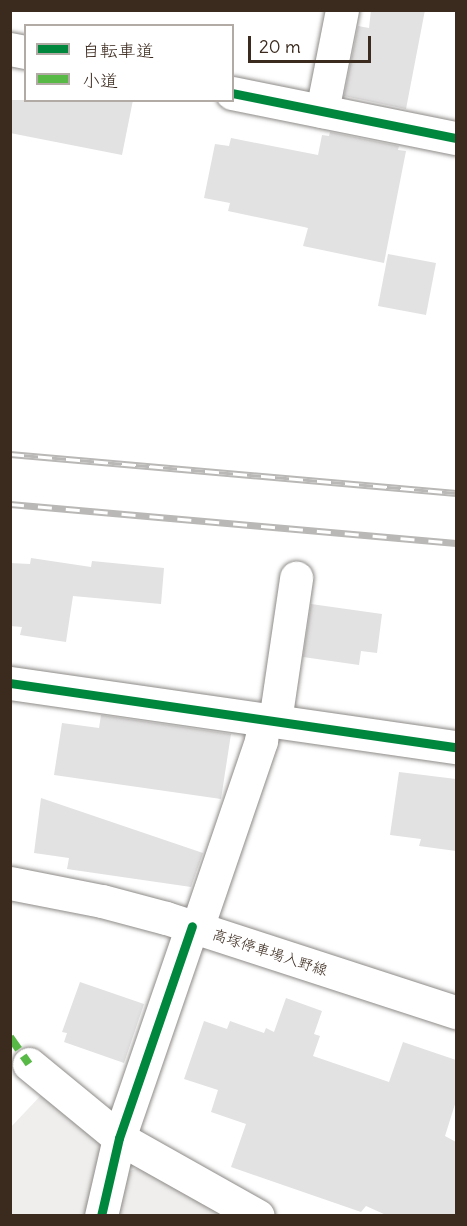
<!DOCTYPE html>
<meta charset="utf-8">
<style>
body{margin:0}
#map{position:relative;width:467px;height:1226px;overflow:hidden;background:#fff;font-family:Delius,"Klee One",sans-serif}
div>[style]{position:absolute}
.green>*{inset:0;background:#efeeed}
.building>*{inset:0;background:#e3e2e2}
.roads{filter:drop-shadow(0 0 2px #8e8b88) drop-shadow(0 0 2px #8e8b88)}
.street>*{height:33px;margin:-16.5px;padding:0 16.5px;transform-origin:16.5px;border-radius:16.5px;background:#fff}
.secondary>*{height:33px;margin:-16.5px;padding:0 16.5px;transform-origin:16.5px;border-radius:16.5px;background:#fff}
.rail>*{height:7px;margin-top:-3.5px;transform-origin:0;background:repeating-linear-gradient(90deg,#fff 0 14px,#b9b8b6 0 28px);box-sizing:border-box;border-block:2px solid #b9b8b6}
.quiet>*{height:8px;margin-top:-4px;transform-origin:0;background:repeating-linear-gradient(90deg,#58b947 0 15px,transparent 0 23px)}
.cycleway>*{height:9px;margin:-4.5px;padding:0 4.5px;transform-origin:4.5px;border-radius:4.5px;background:#00873e}
span{translate:-50% -50%;white-space:nowrap;text-align:center;line-height:1.15;-webkit-text-stroke:6px #fff;paint-order:stroke}
.street-label{font-size:15px;color:#3b2a1e}
.frame{position:absolute;inset:0;border:12px solid #3b2a1e;pointer-events:none}
.legend{position:absolute;left:24px;top:24px;width:210px;height:78px;box-sizing:border-box;background:#fff;border:2px solid #b1aaa5;margin:0;padding:8px 10px;list-style:none;font-size:18px;color:#3b2a1e}
.legend li{display:flex;align-items:center;gap:12px;height:30px}
.legend b{width:30px;border:2px solid #b1aaa5}
.scale{position:absolute;left:248px;top:36px;width:123px;height:27px;box-sizing:border-box;border:3px solid #3b2a1e;border-top:0;padding-left:8px;font-size:18px;line-height:21px;white-space:nowrap;color:#3b2a1e;-webkit-text-stroke:4px #fff;paint-order:stroke}
</style>
<div id="map">
<div class="green">
<i style="clip-path:polygon(44px 1092px,100px 1138px,104px 1149px,88px 1215px,14px 1216px,11px 1213px,10px 1128px)"></i>
<i style="clip-path:polygon(139px 1168px,233px 1216px,114px 1216px,127px 1172px)"></i>
</div>
<div class="building">
<i style="clip-path:polygon(371px 10px,425px 10px,406px 109px,344px 96px,358px 26px,369px 28px)"></i>
<i style="clip-path:polygon(10px 100px,133px 100px,122px 155px,10px 133px)"></i>
<i style="clip-path:polygon(330px 132px,399px 146px,398px 150px,406px 151px,384px 263px,303px 246px,308px 228px,304px 227px,228px 211px,230px 203px,204px 198px,215px 144px,229px 146px,231px 138px,318px 155px,322px 135px,329px 136px)"></i>
<i style="clip-path:polygon(388px 254px,436px 263px,426px 315px,378px 306px)"></i>
<i style="clip-path:polygon(31px 558px,91px 567px,92px 561px,164px 568px,161px 604px,73px 596px,66px 642px,20px 635px,22px 627px,10px 626px,10px 563px,30px 564px)"></i>
<i style="clip-path:polygon(311px 604px,382px 614px,377px 653px,361px 651px,359px 665px,303px 657px)"></i>
<i style="clip-path:polygon(101px 715px,231px 734px,221px 799px,54px 775px,62px 723px,99px 728px)"></i>
<i style="clip-path:polygon(399px 772px,456px 779px,456px 851px,419px 846px,421px 839px,390px 835px)"></i>
<i style="clip-path:polygon(41px 798px,203px 853px,191px 887px,67px 869px,69px 858px,34px 853px)"></i>
<i style="clip-path:polygon(80px 982px,144px 1004px,124px 1063px,64px 1042px,67px 1033px,62px 1032px)"></i>
<i style="clip-path:polygon(286px 998px,322px 1011px,314px 1034px,320px 1036px,313px 1056px,389px 1082px,403px 1042px,456px 1060px,456px 1101px,445px 1136px,456px 1142px,456px 1215px,386px 1215px,366px 1206px,361px 1212px,231px 1167px,246px 1124px,211px 1112px,218px 1090px,184px 1079px,204px 1021px,227px 1029px,230px 1021px,264px 1033px,266px 1028px,274px 1032px)"></i>
</div>
<div class="roads">
<div class="street">
<i style="left:10px;top:49px;width:16px;rotate:11deg"></i>
<i style="left:232px;top:93px;width:228px;rotate:11.4deg"></i>
<i style="left:322px;top:111px;width:103px;rotate:-78.8deg"></i>
<i style="left:10px;top:683px;width:451px;rotate:8.2deg"></i>
<i style="left:275px;top:721px;width:145px;rotate:-81.6deg"></i>
<i style="left:197px;top:928px;width:198px;rotate:-71.1deg"></i>
<i style="left:261px;top:741px;width:22px;rotate:-82deg"></i>
<i style="left:29px;top:1064px;width:117px;rotate:39.4deg"></i>
<i style="left:119px;top:1138px;width:159px;rotate:29.3deg"></i>
<i style="left:101px;top:1216px;width:80px;rotate:-77deg"></i>
<i style="left:119px;top:1138px;width:224px;rotate:-71deg"></i>
</div>
<div class="secondary">
<i style="left:10px;top:883px;width:94px;rotate:11.1deg"></i>
<i style="left:102px;top:901px;width:66px;rotate:14.9deg"></i>
<i style="left:166px;top:918px;width:305px;rotate:18deg"></i>
</div>
</div>
<div class="rail">
<i style="left:10px;top:454px;width:448px;rotate:5deg"></i>
<i style="left:10px;top:504px;width:448px;rotate:5deg"></i>
</div>
<div class="quiet">
<i style="left:10px;top:1037px;width:33px;rotate:55deg"></i>
</div>
<div class="cycleway">
<i style="left:232px;top:93px;width:228px;rotate:11.4deg"></i>
<i style="left:10px;top:683px;width:451px;rotate:8.2deg"></i>
<i style="left:101px;top:1216px;width:80px;rotate:-77deg"></i>
<i style="left:119px;top:1138px;width:224px;rotate:-71deg"></i>
</div>
<div class="street-label">
<span style="left:270px;top:952px;rotate:18deg">高塚停車場入野線</span>
</div>
<div class="frame"></div>
<ul class="legend">
<li><b style="height:8px;background:#00873e"></b>自転車道</li>
<li><b style="height:8px;background:#58b947"></b>小道</li>
</ul>
<div class="scale">20 m</div>
</div>
